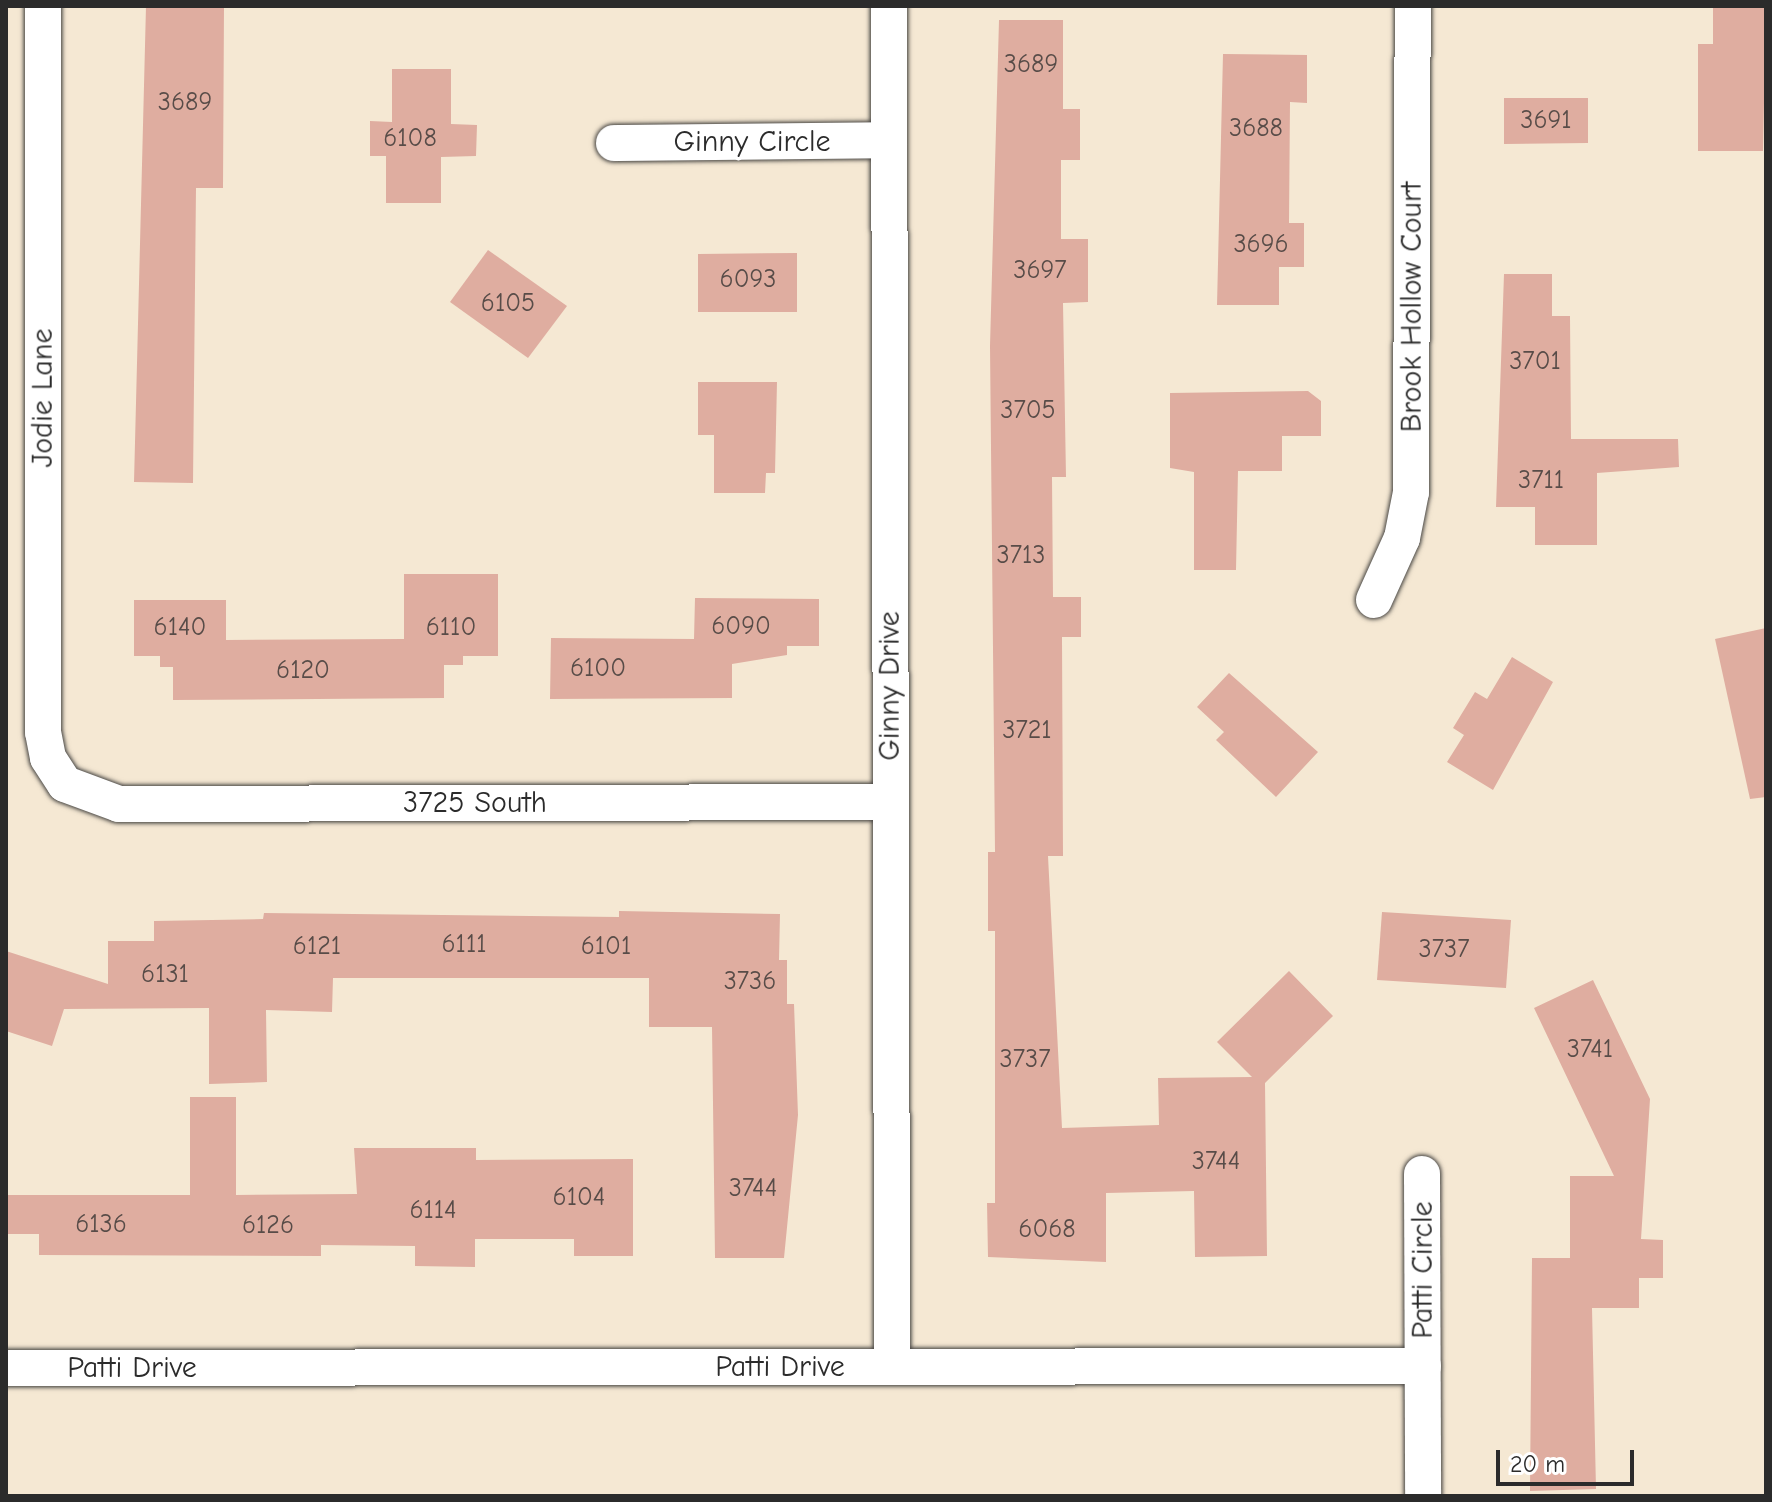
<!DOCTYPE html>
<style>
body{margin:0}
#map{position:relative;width:1772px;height:1502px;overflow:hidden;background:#f5e8d3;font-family:"Comic Neue",sans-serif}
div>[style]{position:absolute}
.building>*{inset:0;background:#dfada0}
.roads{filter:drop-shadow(0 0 2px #494744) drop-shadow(0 0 2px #494744)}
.street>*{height:36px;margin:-18px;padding:0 18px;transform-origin:18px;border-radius:18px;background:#fff}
span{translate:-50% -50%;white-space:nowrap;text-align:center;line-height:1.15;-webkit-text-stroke:7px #fff;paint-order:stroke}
.number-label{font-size:26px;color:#584c48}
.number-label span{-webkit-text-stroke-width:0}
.street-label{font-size:30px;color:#2b2b2b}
.frame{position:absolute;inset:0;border:8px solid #2b2b2b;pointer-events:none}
.scale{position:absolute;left:1496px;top:1450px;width:138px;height:36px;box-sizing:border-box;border:4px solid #2b2b2b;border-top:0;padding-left:10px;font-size:24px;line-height:28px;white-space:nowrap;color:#2b2b2b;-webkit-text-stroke:6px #fff;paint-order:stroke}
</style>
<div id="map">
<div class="building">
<i style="clip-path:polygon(146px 6px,224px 6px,223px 188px,196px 188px,193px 483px,134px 482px)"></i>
<i style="clip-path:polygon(1713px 6px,1766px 6px,1763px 151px,1698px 151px,1698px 44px,1713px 44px)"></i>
<i style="clip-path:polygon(999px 20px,1063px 20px,1063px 109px,1080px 109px,1080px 160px,1061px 160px,1061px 239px,1088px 239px,1088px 302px,1063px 303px,1066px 477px,1052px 477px,1053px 597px,1081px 597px,1081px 637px,1062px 637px,1063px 856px,1048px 856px,1062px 1128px,1159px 1125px,1158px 1078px,1252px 1077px,1217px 1042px,1289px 971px,1333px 1016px,1265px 1083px,1267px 1256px,1195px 1257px,1194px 1191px,1106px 1193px,1106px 1262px,988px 1257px,987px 1203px,995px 1203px,995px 931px,988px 931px,988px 852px,995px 852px,990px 346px)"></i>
<i style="clip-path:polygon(1223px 54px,1307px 55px,1307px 103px,1290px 102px,1289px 223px,1304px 223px,1304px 267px,1279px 267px,1279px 305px,1217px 305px)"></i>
<i style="clip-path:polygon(392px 69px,451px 69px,451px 124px,477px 125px,476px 156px,441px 157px,441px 203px,386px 203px,386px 156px,370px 156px,370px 121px,392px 122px)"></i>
<i style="clip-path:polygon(1504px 98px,1588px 98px,1588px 143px,1504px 144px)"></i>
<i style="clip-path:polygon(488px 250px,567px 306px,528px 358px,450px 302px)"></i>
<i style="clip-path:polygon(797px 253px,797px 312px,698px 312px,698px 254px)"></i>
<i style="clip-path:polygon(1504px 274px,1552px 274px,1552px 316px,1570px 316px,1571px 439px,1678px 439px,1679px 467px,1597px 473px,1597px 545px,1535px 545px,1535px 507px,1496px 507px)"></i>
<i style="clip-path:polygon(698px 382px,777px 382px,775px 473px,766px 473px,765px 493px,714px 493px,714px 435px,698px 435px)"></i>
<i style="clip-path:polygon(1308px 391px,1321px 401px,1321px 436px,1282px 436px,1282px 471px,1238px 471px,1236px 570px,1194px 570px,1194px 472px,1170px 468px,1170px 393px)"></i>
<i style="clip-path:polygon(404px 574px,498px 574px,498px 656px,463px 656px,463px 665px,444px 665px,444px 698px,173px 700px,173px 667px,160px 667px,160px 656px,134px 656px,134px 600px,226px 600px,226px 640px,404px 639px)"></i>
<i style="clip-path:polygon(695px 598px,819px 599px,819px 646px,787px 646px,787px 655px,732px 664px,732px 698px,550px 699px,551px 638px,694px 639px)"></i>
<i style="clip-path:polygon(1766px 628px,1766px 797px,1750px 799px,1715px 639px)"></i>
<i style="clip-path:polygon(1512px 657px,1553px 682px,1493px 790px,1447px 762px,1464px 735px,1453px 728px,1475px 692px,1487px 699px)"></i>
<i style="clip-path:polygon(1229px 673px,1318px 752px,1276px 797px,1216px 740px,1224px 732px,1197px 707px)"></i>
<i style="clip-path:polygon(619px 911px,780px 914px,779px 960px,787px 960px,787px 1004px,794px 1004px,798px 1115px,784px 1258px,715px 1258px,712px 1027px,649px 1027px,649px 978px,333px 978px,332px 1012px,266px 1010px,267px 1082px,209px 1084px,209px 1008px,64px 1009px,52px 1046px,6px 1031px,6px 951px,108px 984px,108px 941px,154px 941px,154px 921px,263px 919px,264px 913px,619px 917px)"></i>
<i style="clip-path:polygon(1382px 912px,1511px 920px,1506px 988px,1377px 980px)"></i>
<i style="clip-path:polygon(1593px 980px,1650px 1099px,1641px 1239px,1663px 1240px,1663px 1278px,1639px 1278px,1639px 1308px,1592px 1308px,1596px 1489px,1530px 1491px,1532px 1258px,1570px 1258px,1570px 1176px,1614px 1176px,1534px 1008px)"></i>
<i style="clip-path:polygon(190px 1097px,236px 1097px,236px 1195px,357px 1194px,354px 1148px,476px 1148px,476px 1160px,633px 1159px,633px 1256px,574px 1256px,574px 1239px,475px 1239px,475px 1267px,415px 1266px,415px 1246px,321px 1245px,321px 1256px,39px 1255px,39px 1234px,6px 1234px,6px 1195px,190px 1195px)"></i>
</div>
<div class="roads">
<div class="street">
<i style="left:43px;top:6px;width:726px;rotate:90deg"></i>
<i style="left:43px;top:732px;width:26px;rotate:79deg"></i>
<i style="left:48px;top:758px;width:31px;rotate:57deg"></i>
<i style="left:65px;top:784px;width:58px;rotate:20.3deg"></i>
<i style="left:119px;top:804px;width:772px;rotate:-0.15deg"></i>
<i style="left:889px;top:6px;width:1361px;rotate:89.87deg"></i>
<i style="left:614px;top:143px;width:275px;rotate:-0.6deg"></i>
<i style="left:1374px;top:600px;width:68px;rotate:-65.7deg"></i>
<i style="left:1402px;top:538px;width:47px;rotate:-78.9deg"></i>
<i style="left:1411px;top:492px;width:486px;rotate:-89.8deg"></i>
<i style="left:1422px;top:1174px;width:322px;rotate:89.8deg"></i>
<i style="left:6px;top:1368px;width:1417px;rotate:-0.08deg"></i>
</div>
</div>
<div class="number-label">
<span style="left:1031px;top:65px">3689</span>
<span style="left:185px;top:103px">3689</span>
<span style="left:1546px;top:121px">3691</span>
<span style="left:1256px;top:129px">3688</span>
<span style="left:410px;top:139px">6108</span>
<span style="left:1261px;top:245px">3696</span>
<span style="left:1040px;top:271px">3697</span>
<span style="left:748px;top:280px">6093</span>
<span style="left:508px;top:304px">6105</span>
<span style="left:1535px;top:362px">3701</span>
<span style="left:1028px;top:411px">3705</span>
<span style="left:1541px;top:481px">3711</span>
<span style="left:1021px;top:556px">3713</span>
<span style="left:741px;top:627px">6090</span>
<span style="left:180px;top:628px">6140</span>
<span style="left:451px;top:628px">6110</span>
<span style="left:598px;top:669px">6100</span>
<span style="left:303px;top:671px">6120</span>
<span style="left:1027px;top:731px">3721</span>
<span style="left:464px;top:945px">6111</span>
<span style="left:317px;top:947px">6121</span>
<span style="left:606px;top:947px">6101</span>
<span style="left:1444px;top:950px">3737</span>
<span style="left:165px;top:975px">6131</span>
<span style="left:750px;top:982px">3736</span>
<span style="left:1590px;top:1050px">3741</span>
<span style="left:1025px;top:1060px">3737</span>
<span style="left:1216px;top:1162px">3744</span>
<span style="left:753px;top:1189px">3744</span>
<span style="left:579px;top:1198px">6104</span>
<span style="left:433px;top:1211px">6114</span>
<span style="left:101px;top:1225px">6136</span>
<span style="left:268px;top:1226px">6126</span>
<span style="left:1047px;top:1230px">6068</span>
</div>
<div class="street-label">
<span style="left:752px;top:142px">Ginny Circle</span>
<span style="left:1412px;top:307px;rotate:-90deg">Brook Hollow Court</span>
<span style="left:43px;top:398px;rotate:-90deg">Jodie Lane</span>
<span style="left:890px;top:686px;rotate:-90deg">Ginny Drive</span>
<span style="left:475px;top:803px">3725 South</span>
<span style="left:1423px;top:1270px;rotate:-90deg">Patti Circle</span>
<span style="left:780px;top:1367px">Patti Drive</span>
<span style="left:132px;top:1368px">Patti Drive</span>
</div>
<div class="frame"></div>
<div class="scale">20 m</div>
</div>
